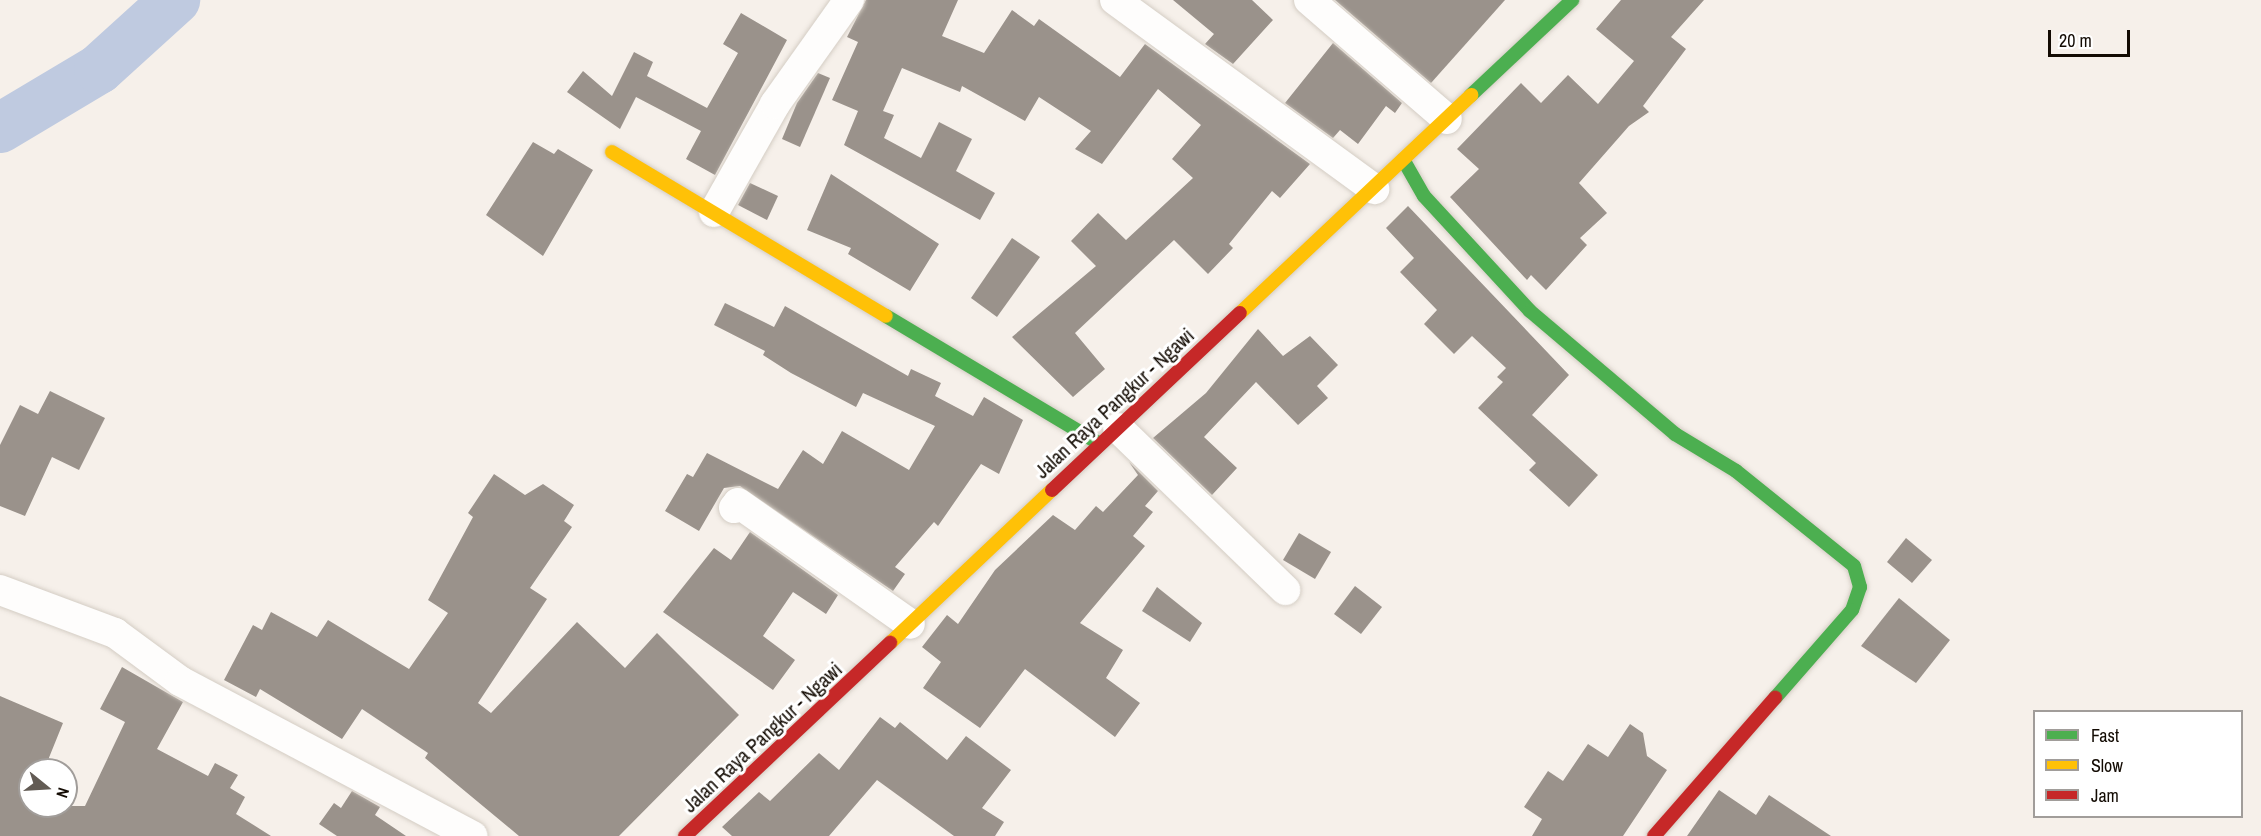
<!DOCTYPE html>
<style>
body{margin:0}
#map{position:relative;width:2261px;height:836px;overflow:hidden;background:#f6f0ea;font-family:"Archivo Narrow",sans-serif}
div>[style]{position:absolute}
.river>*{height:50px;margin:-25px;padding:0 25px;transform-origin:25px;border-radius:25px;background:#bfcae0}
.building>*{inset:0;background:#9a928b}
.roads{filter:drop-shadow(0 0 2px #d4cdc4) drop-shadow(0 0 2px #d4cdc4)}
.street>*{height:30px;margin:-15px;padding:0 15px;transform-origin:15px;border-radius:15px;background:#fefdfc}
.fast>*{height:14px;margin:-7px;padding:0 7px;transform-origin:7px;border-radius:7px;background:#4caf50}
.slow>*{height:14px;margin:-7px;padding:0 7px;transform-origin:7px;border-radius:7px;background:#ffc107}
.jam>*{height:14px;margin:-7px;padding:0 7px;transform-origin:7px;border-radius:7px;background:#c62828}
span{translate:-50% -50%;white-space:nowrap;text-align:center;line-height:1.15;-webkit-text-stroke:6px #fff;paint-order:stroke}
.street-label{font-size:20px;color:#130b03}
.legend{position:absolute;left:2033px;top:710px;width:210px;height:108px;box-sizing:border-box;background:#fff;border:2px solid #a19d9a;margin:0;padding:8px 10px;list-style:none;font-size:18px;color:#130b03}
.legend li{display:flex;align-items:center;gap:12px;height:30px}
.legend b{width:30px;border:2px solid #a19d9a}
.north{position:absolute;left:18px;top:758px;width:60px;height:60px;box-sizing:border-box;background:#fff;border:2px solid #a19d9a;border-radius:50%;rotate:108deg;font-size:16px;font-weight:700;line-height:24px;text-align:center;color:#130b03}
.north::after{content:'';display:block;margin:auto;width:21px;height:27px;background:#625b54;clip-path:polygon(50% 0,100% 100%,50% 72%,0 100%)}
.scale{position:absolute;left:2048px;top:30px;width:82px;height:27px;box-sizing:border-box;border:3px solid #130b03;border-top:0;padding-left:8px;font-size:18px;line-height:21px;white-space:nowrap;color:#130b03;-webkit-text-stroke:4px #fff;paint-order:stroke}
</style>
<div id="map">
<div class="river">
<i style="left:0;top:128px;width:115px;rotate:-30.8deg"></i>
<i style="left:99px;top:69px;width:103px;rotate:-42.2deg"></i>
</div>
<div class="building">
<i style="clip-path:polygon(866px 0,958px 0,942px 36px,984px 53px,1012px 10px,1034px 26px,1039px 19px,1120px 77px,1145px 44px,1310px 164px,1280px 198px,1272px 191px,1229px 244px,1233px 248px,1208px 274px,1174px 240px,1075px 333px,1105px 369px,1073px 397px,1012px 337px,1096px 266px,1071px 241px,1098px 213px,1126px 240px,1193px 178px,1172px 159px,1201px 125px,1158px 89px,1102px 164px,1075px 149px,1091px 131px,1039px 97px,1025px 121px,962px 86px,960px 92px,902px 68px,883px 111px,894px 115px,884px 138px,921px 158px,939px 122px,972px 139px,956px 171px,995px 193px,980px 220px,844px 145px,858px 111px,832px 100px,858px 42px,847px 37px)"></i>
<i style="clip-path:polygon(1173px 0,1252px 0,1273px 20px,1233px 64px,1205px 44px,1214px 34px)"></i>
<i style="clip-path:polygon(1335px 0,1505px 0,1431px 83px)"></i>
<i style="clip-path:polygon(1621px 0,1704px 0,1671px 37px,1686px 49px,1643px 106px,1649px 112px,1629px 126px,1579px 183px,1607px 213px,1580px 238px,1587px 245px,1546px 290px,1531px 275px,1527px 280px,1450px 197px,1479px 169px,1457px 149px,1521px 83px,1541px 103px,1568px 75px,1598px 104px,1634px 61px,1596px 29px)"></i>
<i style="clip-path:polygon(741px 13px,787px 40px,715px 175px,686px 159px,701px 131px,636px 97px,620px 129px,567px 92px,583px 71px,612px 96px,634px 52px,653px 62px,647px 76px,707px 108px,738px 53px,723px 44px)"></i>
<i style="clip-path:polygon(1333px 43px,1402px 103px,1395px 113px,1386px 106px,1358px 144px,1340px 130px,1333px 138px,1285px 103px)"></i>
<i style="clip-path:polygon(818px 73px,830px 78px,800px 147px,782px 139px,797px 103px)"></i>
<i style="clip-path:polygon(533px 142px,554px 154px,558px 149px,593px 170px,543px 256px,486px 215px)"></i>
<i style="clip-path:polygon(831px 174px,939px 244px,910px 291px,848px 254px,851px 248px,807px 230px)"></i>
<i style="clip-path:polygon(750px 183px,778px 196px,767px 220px,738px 205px)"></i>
<i style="clip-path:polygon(1408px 206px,1569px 375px,1532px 415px,1598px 475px,1569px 507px,1529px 470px,1536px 463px,1478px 408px,1503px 382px,1497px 377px,1506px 368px,1472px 336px,1454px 354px,1424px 324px,1437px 310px,1400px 272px,1414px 258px,1386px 228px)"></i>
<i style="clip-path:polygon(1012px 238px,1040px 257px,997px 317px,971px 298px)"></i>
<i style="clip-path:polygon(725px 303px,774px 327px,785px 306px,908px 376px,911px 369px,941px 383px,935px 396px,973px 416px,984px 397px,1023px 420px,999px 474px,981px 464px,938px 526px,934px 522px,895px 567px,905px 574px,893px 591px,740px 486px,724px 488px,699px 531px,665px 511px,687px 474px,693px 477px,707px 453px,778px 489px,803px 450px,823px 464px,842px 431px,909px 470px,935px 426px,863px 393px,856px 407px,791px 373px,763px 355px,765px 351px,714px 325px)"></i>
<i style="clip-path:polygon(1258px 329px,1283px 356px,1310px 336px,1338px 365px,1317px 386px,1328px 398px,1298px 425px,1256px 382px,1204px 437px,1237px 468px,1212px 495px,1153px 438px,1206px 393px)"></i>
<i style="clip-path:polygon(50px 391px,105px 418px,79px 470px,52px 457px,25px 516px,0 506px,0 445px,20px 405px,38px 414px)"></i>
<i style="clip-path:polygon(1129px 462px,1158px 491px,1145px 506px,1153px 512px,1133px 536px,1145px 546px,1080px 623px,1123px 650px,1106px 678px,1140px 703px,1115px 737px,1025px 669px,980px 728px,923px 688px,941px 662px,922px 647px,947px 615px,958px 624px,995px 570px,1053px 515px,1075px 530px,1096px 506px,1103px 512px,1138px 475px)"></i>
<i style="clip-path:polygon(494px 474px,525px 495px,543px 484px,574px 505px,564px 521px,572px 527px,530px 588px,547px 599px,478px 703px,491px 713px,577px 622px,625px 668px,657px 633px,739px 715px,619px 836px,519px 836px,425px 758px,428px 753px,362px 709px,342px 739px,260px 689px,256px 697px,224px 680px,253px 625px,262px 630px,271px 612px,317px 637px,328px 620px,409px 669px,448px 613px,428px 600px,473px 517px,468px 513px)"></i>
<i style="clip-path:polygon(750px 532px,838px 595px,826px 614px,793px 592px,763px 636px,795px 660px,773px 690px,663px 612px,714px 548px,731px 560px)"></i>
<i style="clip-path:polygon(1299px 533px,1331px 552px,1315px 579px,1283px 560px)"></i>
<i style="clip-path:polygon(1906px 538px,1932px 560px,1912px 583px,1887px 562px)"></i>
<i style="clip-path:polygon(1355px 586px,1382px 607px,1361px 634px,1334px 614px)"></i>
<i style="clip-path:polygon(1157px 587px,1202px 623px,1190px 642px,1142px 611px)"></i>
<i style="clip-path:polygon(1899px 598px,1950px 640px,1916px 683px,1861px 646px)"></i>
<i style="clip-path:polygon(122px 667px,183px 702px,157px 749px,208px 776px,215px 763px,238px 775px,230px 788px,245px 797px,236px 814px,271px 836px,0 836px,0 696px,63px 723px,44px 770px,30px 770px,29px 806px,85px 806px,125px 722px,100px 709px)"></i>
<i style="clip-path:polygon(880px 717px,895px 728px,900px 722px,947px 760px,966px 736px,1011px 770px,982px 808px,1004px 822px,995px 836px,954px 836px,877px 780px,829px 836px,732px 836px,722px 827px,759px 792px,770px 801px,819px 753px,839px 770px)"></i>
<i style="clip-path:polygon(1630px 724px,1643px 733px,1647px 756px,1667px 770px,1623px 836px,1532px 836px,1542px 819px,1524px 807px,1548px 771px,1563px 781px,1588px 744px,1608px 757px)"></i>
<i style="clip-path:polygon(1719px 790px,1756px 815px,1769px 795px,1831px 836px,1687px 836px)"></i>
<i style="clip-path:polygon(352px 791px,380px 807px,375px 815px,406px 836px,337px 836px,319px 824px,334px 803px,341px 808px)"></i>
</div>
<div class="roads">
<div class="street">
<i style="left:1115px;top:0;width:321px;rotate:36.1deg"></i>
<i style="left:1309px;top:0;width:182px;rotate:40.8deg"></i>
<i style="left:714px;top:212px;width:124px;rotate:-60.5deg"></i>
<i style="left:775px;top:104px;width:128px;rotate:-54.6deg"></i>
<i style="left:1118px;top:428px;width:233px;rotate:44.1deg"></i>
<i style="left:734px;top:508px;width:6px;rotate:-51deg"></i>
<i style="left:738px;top:503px;width:210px;rotate:35.1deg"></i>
<i style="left:0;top:590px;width:123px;rotate:20.5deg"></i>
<i style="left:115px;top:633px;width:81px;rotate:36.4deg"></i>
<i style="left:180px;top:681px;width:331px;rotate:27.9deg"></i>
</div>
<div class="fast">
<i style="left:1471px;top:95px;width:139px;rotate:-43.2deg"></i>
<i style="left:1404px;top:161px;width:40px;rotate:60.3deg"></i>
<i style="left:1424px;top:196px;width:156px;rotate:47.3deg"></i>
<i style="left:1530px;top:311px;width:190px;rotate:40.3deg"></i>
<i style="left:1675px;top:434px;width:71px;rotate:31.2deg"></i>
<i style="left:1736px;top:471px;width:151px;rotate:38.8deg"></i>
<i style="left:1854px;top:566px;width:22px;rotate:74deg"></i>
<i style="left:1860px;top:587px;width:24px;rotate:109deg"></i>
<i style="left:1852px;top:610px;width:117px;rotate:131.2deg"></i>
<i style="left:886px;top:316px;width:247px;rotate:30.9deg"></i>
</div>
<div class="slow">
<i style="left:612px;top:152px;width:319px;rotate:30.9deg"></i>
<i style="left:1240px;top:313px;width:318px;rotate:-43.3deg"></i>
<i style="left:890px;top:643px;width:223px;rotate:-43.4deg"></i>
</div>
<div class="jam">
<i style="left:1052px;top:490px;width:258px;rotate:-43.3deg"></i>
<i style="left:685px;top:836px;width:282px;rotate:-43.3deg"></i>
<i style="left:1654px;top:836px;width:184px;rotate:-48.8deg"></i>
</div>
</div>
<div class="street-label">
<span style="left:1114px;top:403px;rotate:-43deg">Jalan Raya Pangkur - Ngawi</span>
<span style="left:762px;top:737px;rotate:-43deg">Jalan Raya Pangkur - Ngawi</span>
</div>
<ul class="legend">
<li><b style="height:8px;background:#4caf50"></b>Fast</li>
<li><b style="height:8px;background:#ffc107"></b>Slow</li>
<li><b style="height:8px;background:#c62828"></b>Jam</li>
</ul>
<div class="north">N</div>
<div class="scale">20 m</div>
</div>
